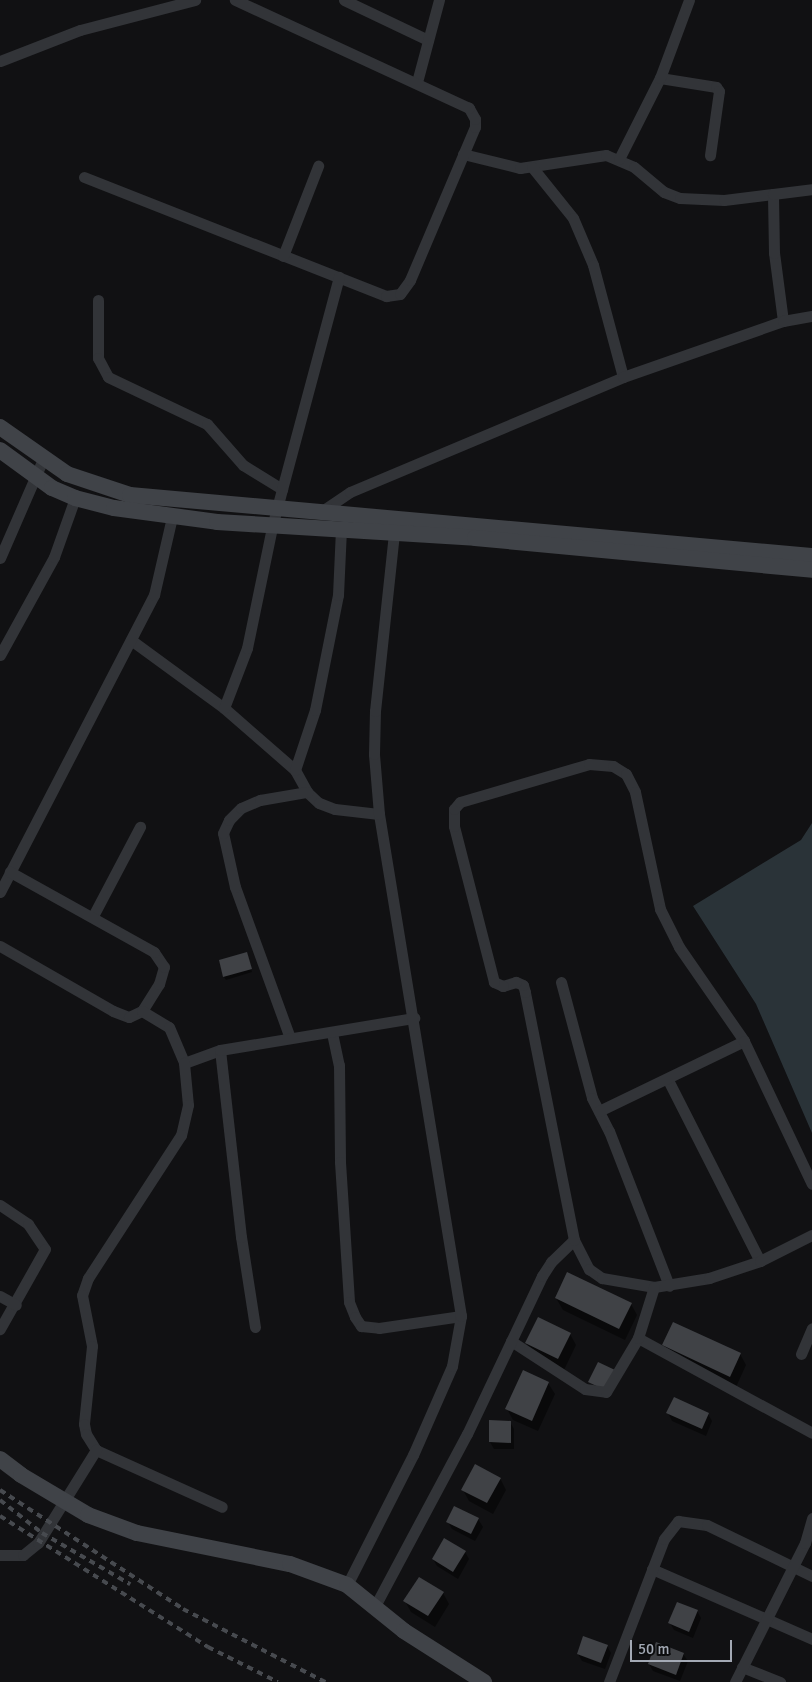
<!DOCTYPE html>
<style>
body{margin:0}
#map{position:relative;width:812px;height:1682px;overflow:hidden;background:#111113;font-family:Signika,sans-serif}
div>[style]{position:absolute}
.water>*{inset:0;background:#2a3338}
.shadow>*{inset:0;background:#0007}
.building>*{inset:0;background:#404246}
.street>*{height:11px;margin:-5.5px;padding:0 5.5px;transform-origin:5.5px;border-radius:5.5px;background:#323438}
.secondary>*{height:16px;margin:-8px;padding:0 8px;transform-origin:8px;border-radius:8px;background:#404348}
.rail>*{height:4px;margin-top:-2px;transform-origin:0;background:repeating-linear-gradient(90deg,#474a4f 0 6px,transparent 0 11px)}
span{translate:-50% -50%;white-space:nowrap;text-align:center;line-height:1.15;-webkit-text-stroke:4px #0c0d0e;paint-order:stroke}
.scale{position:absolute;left:630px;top:1640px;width:102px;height:22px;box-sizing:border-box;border:2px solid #a3a9b4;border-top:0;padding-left:6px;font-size:15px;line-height:18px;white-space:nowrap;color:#a3a9b4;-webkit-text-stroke:4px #0c0d0e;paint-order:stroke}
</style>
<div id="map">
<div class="water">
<i style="clip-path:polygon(812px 823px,812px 1133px,756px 1004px,693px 906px,801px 840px)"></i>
</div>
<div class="shadow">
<i style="clip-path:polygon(248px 957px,252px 972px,226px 980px,224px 977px)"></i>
<i style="clip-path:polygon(556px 1298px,631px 1304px,637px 1315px,625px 1340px,563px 1310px)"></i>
<i style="clip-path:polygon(570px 1334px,576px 1345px,564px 1370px,533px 1354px,526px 1343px)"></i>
<i style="clip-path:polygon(664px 1345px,740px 1354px,746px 1365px,736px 1387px,670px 1356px)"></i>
<i style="clip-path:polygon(548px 1383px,555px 1394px,538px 1431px,513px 1420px,507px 1409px)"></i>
<i style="clip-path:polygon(668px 1413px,708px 1414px,712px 1421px,706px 1436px,672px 1421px)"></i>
<i style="clip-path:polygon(510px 1422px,514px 1429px,514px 1449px,494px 1449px,490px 1442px)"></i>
<i style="clip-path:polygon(500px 1478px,506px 1490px,493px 1514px,469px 1501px,463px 1490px)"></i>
<i style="clip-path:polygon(455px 1507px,478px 1519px,483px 1527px,475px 1541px,452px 1529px,448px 1522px)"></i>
<i style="clip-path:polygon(465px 1552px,469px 1559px,458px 1579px,437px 1566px,433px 1559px)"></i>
<i style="clip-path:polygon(443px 1593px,449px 1604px,435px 1627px,411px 1612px,405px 1601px)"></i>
<i style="clip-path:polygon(697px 1611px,701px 1618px,693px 1638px,674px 1630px,670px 1623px)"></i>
<i style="clip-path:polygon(607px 1646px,611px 1653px,605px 1669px,582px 1661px,578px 1654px)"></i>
<i style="clip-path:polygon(683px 1654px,688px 1661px,680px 1681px,653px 1671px,649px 1664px)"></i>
</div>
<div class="building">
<i style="clip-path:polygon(247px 952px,252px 969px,223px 977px,219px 960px)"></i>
<i style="clip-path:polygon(567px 1272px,632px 1303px,619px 1329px,555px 1298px)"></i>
<i style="clip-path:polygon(538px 1317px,571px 1333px,558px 1359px,525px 1343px)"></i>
<i style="clip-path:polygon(673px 1322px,741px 1353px,730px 1377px,662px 1345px)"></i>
<i style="clip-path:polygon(598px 1362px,615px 1370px,605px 1390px,588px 1382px)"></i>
<i style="clip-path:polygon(523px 1370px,549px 1382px,532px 1421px,505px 1409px)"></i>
<i style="clip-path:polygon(674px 1397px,709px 1413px,702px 1429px,666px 1413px)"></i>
<i style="clip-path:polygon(489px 1420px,511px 1421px,511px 1443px,489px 1442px)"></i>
<i style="clip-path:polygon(475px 1464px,501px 1478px,487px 1503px,461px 1490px)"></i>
<i style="clip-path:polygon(454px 1506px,479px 1518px,471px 1534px,446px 1522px)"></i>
<i style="clip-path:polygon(444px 1538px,466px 1551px,453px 1572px,432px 1559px)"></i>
<i style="clip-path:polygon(419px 1577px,444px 1592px,428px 1616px,403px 1601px)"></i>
<i style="clip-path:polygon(677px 1602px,698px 1610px,689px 1632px,668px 1623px)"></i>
<i style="clip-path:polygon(583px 1636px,608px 1645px,601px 1663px,577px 1654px)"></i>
<i style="clip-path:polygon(656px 1642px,684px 1653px,676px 1675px,648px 1664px)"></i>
</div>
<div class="street">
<i style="left:344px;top:0;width:93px;rotate:25.5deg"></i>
<i style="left:0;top:61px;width:86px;rotate:-21.2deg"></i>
<i style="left:80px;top:30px;width:119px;rotate:-14.6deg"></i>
<i style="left:660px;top:78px;width:57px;rotate:9.1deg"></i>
<i style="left:716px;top:87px;width:5px;rotate:53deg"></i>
<i style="left:719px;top:91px;width:65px;rotate:98deg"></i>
<i style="left:417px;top:82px;width:85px;rotate:-75deg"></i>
<i style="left:463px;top:154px;width:59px;rotate:13.8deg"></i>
<i style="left:520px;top:168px;width:87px;rotate:-8.6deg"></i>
<i style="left:606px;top:155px;width:30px;rotate:23deg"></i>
<i style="left:634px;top:167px;width:39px;rotate:40deg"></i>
<i style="left:664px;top:192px;width:17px;rotate:21deg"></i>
<i style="left:680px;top:198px;width:44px;rotate:2.6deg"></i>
<i style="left:724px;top:200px;width:49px;rotate:-7deg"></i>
<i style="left:619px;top:159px;width:91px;rotate:-63.2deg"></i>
<i style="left:660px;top:78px;width:83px;rotate:-69.6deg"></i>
<i style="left:532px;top:167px;width:65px;rotate:51.2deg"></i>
<i style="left:573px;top:218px;width:51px;rotate:66.9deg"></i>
<i style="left:593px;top:265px;width:116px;rotate:75deg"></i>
<i style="left:84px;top:177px;width:325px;rotate:21.5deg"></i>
<i style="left:386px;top:296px;width:14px;rotate:-8deg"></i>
<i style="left:400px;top:294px;width:17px;rotate:-54deg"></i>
<i style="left:410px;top:280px;width:166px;rotate:-67deg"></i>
<i style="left:475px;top:127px;width:8px;rotate:-90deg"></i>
<i style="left:475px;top:119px;width:13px;rotate:-119deg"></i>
<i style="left:469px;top:108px;width:258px;rotate:-155.2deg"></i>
<i style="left:283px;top:256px;width:97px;rotate:-68.7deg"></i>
<i style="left:98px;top:300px;width:58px;rotate:90deg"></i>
<i style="left:98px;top:358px;width:21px;rotate:62deg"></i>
<i style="left:108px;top:377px;width:110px;rotate:25.4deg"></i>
<i style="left:207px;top:424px;width:55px;rotate:48.7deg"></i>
<i style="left:243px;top:465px;width:46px;rotate:31.6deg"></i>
<i style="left:783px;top:321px;width:69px;rotate:-97.5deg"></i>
<i style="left:774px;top:253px;width:59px;rotate:-91deg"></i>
<i style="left:773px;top:194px;width:39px;rotate:-7deg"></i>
<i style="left:319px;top:513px;width:37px;rotate:-34deg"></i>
<i style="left:350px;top:492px;width:296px;rotate:-22.8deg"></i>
<i style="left:623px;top:377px;width:170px;rotate:-19.3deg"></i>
<i style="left:783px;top:321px;width:29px;rotate:-10deg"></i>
<i style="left:0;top:558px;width:108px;rotate:-66.5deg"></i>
<i style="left:131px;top:640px;width:115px;rotate:36.2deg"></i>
<i style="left:224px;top:708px;width:94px;rotate:41.1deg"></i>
<i style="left:295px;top:770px;width:25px;rotate:61deg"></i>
<i style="left:307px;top:792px;width:16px;rotate:43deg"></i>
<i style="left:319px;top:803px;width:17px;rotate:21deg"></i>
<i style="left:335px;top:809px;width:44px;rotate:6.5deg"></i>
<i style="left:0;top:655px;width:112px;rotate:-61.1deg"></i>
<i style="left:54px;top:557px;width:63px;rotate:-70.4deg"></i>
<i style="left:224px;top:708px;width:64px;rotate:-69deg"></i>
<i style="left:247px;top:648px;width:128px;rotate:-78.3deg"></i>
<i style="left:273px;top:523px;width:255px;rotate:-75deg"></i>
<i style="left:295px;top:770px;width:63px;rotate:-71.6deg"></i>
<i style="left:315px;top:710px;width:117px;rotate:-78.7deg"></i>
<i style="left:338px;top:595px;width:67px;rotate:-87.4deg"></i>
<i style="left:0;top:892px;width:335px;rotate:-62.6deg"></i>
<i style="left:154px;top:595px;width:80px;rotate:-77deg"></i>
<i style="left:93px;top:916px;width:101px;rotate:-62.2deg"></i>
<i style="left:0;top:946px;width:130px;rotate:29.9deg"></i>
<i style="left:113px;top:1011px;width:17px;rotate:21deg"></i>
<i style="left:129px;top:1017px;width:14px;rotate:-25deg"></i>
<i style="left:142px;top:1011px;width:32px;rotate:-58deg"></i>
<i style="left:159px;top:984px;width:18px;rotate:-74deg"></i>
<i style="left:164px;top:967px;width:18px;rotate:-124deg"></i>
<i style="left:154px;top:952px;width:165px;rotate:-150.9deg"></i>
<i style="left:561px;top:982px;width:120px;rotate:75deg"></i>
<i style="left:592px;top:1098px;width:37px;rotate:63deg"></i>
<i style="left:609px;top:1131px;width:166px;rotate:68.8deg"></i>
<i style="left:142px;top:1011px;width:31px;rotate:31deg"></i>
<i style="left:169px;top:1027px;width:39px;rotate:67deg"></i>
<i style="left:332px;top:1033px;width:33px;rotate:78deg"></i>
<i style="left:339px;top:1065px;width:97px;rotate:89.4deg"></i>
<i style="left:340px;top:1162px;width:140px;rotate:86.3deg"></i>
<i style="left:349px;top:1302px;width:16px;rotate:68deg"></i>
<i style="left:355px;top:1317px;width:11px;rotate:56deg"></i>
<i style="left:361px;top:1326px;width:18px;rotate:6deg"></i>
<i style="left:379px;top:1328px;width:83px;rotate:-8.3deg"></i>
<i style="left:290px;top:1038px;width:161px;rotate:-110deg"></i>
<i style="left:235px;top:887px;width:55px;rotate:-102.5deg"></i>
<i style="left:223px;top:833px;width:14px;rotate:-65deg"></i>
<i style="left:229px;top:820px;width:17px;rotate:-45deg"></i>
<i style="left:241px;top:808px;width:21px;rotate:-23deg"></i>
<i style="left:260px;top:800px;width:48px;rotate:-9.7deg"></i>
<i style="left:220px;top:1050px;width:38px;rotate:160deg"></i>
<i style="left:184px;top:1063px;width:42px;rotate:84.6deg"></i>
<i style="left:188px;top:1105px;width:31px;rotate:103deg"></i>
<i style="left:181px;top:1135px;width:171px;rotate:123deg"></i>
<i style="left:88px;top:1278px;width:18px;rotate:109deg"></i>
<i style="left:82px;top:1295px;width:52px;rotate:78.9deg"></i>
<i style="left:92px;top:1346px;width:78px;rotate:95.9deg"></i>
<i style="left:84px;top:1424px;width:10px;rotate:79deg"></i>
<i style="left:86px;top:1434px;width:19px;rotate:58deg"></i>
<i style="left:96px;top:1450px;width:138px;rotate:24.3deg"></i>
<i style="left:668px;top:1080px;width:203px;rotate:63.1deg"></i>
<i style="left:599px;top:1111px;width:161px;rotate:-25.8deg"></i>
<i style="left:0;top:1205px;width:34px;rotate:34deg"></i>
<i style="left:28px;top:1224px;width:30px;rotate:56deg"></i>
<i style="left:45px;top:1249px;width:92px;rotate:119.4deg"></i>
<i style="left:574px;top:1240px;width:33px;rotate:63deg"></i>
<i style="left:589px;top:1269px;width:16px;rotate:35deg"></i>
<i style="left:602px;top:1278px;width:53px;rotate:9.8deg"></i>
<i style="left:654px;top:1287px;width:56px;rotate:-9.3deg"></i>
<i style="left:709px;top:1278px;width:54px;rotate:-18.4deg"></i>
<i style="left:760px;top:1261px;width:58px;rotate:-26.6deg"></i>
<i style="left:0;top:1296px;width:18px;rotate:29deg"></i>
<i style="left:255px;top:1327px;width:91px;rotate:-98.8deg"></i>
<i style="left:241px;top:1237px;width:188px;rotate:-96.4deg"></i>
<i style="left:220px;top:1050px;width:197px;rotate:-9.4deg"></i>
<i style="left:638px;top:1338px;width:198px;rotate:28.6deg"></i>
<i style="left:511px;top:1341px;width:88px;rotate:33deg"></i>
<i style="left:585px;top:1389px;width:21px;rotate:8deg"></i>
<i style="left:606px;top:1392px;width:63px;rotate:-59.3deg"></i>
<i style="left:638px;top:1338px;width:53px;rotate:-72.6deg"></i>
<i style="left:801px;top:1354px;width:28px;rotate:-67deg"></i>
<i style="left:0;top:1555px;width:23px"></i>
<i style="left:23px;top:1555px;width:19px;rotate:-39deg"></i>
<i style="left:38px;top:1543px;width:110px;rotate:-58.1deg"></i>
<i style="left:652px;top:1569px;width:175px;rotate:23.6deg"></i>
<i style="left:347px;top:1585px;width:146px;rotate:-63.1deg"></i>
<i style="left:413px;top:1455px;width:97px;rotate:-66.3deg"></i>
<i style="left:452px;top:1366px;width:51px;rotate:-79.8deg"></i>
<i style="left:461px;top:1316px;width:509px;rotate:-99.28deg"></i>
<i style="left:379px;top:814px;width:60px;rotate:-94.8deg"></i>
<i style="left:374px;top:754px;width:43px;rotate:-88.7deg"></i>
<i style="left:375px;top:711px;width:180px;rotate:-83.9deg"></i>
<i style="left:375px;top:1606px;width:195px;rotate:-61.9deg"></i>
<i style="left:467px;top:1434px;width:175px;rotate:-64.6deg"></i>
<i style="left:542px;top:1276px;width:17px;rotate:-57deg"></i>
<i style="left:551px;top:1262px;width:32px;rotate:-44deg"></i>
<i style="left:574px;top:1240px;width:253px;rotate:-101.2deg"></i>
<i style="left:525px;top:992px;width:7px;rotate:-106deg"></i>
<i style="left:523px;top:985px;width:8px;rotate:-157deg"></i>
<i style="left:516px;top:982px;width:14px;rotate:163deg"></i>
<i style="left:503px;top:986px;width:10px;rotate:-156deg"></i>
<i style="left:494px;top:982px;width:161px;rotate:-104.4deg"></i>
<i style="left:454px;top:826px;width:17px;rotate:-90deg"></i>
<i style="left:454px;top:809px;width:9px;rotate:-49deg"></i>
<i style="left:460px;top:802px;width:134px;rotate:-16.4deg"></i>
<i style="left:589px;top:764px;width:24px;rotate:5deg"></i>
<i style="left:613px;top:766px;width:15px;rotate:32deg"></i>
<i style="left:626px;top:774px;width:20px;rotate:63deg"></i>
<i style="left:635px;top:792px;width:120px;rotate:77.9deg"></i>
<i style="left:660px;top:909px;width:42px;rotate:63.4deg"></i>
<i style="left:679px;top:947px;width:114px;rotate:55.3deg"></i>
<i style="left:744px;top:1041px;width:158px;rotate:64.6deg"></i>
<i style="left:742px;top:1667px;width:41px;rotate:21.5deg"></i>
<i style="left:609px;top:1682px;width:153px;rotate:-69deg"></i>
<i style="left:664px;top:1539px;width:23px;rotate:-52deg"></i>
<i style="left:678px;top:1521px;width:29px;rotate:8deg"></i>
<i style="left:707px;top:1525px;width:117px;rotate:25.9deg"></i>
<i style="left:735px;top:1682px;width:156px;rotate:-63.3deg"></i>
<i style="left:805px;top:1543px;width:26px;rotate:-74deg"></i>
</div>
<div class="secondary">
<i style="left:0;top:427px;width:82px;rotate:35deg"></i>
<i style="left:67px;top:474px;width:66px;rotate:18.4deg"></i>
<i style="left:130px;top:495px;width:685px;rotate:5.11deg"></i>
<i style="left:0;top:450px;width:64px;rotate:36.2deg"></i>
<i style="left:52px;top:488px;width:25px;rotate:23deg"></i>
<i style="left:75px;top:498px;width:40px;rotate:14.4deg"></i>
<i style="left:114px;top:508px;width:104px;rotate:7.7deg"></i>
<i style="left:217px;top:522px;width:258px;rotate:3.5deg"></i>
<i style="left:475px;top:538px;width:339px;rotate:5.4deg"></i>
<i style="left:0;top:1459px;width:26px;rotate:37deg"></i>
<i style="left:21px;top:1475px;width:78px;rotate:30.8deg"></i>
<i style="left:88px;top:1515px;width:52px;rotate:20.2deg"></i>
<i style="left:137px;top:1533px;width:156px;rotate:11.5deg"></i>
<i style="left:290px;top:1564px;width:61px;rotate:20.2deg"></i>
<i style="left:347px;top:1585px;width:73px;rotate:38.9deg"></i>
<i style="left:404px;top:1631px;width:95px;rotate:32.5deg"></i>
</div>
<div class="rail">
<i style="left:0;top:1490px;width:218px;rotate:33deg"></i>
<i style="left:183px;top:1609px;width:160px;rotate:27.2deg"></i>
<i style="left:0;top:1500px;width:53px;rotate:38.2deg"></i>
<i style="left:42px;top:1533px;width:102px;rotate:30.1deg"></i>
<i style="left:0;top:1516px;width:246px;rotate:32.2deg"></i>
<i style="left:208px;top:1647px;width:78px;rotate:26.6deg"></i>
</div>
<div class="scale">50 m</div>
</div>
